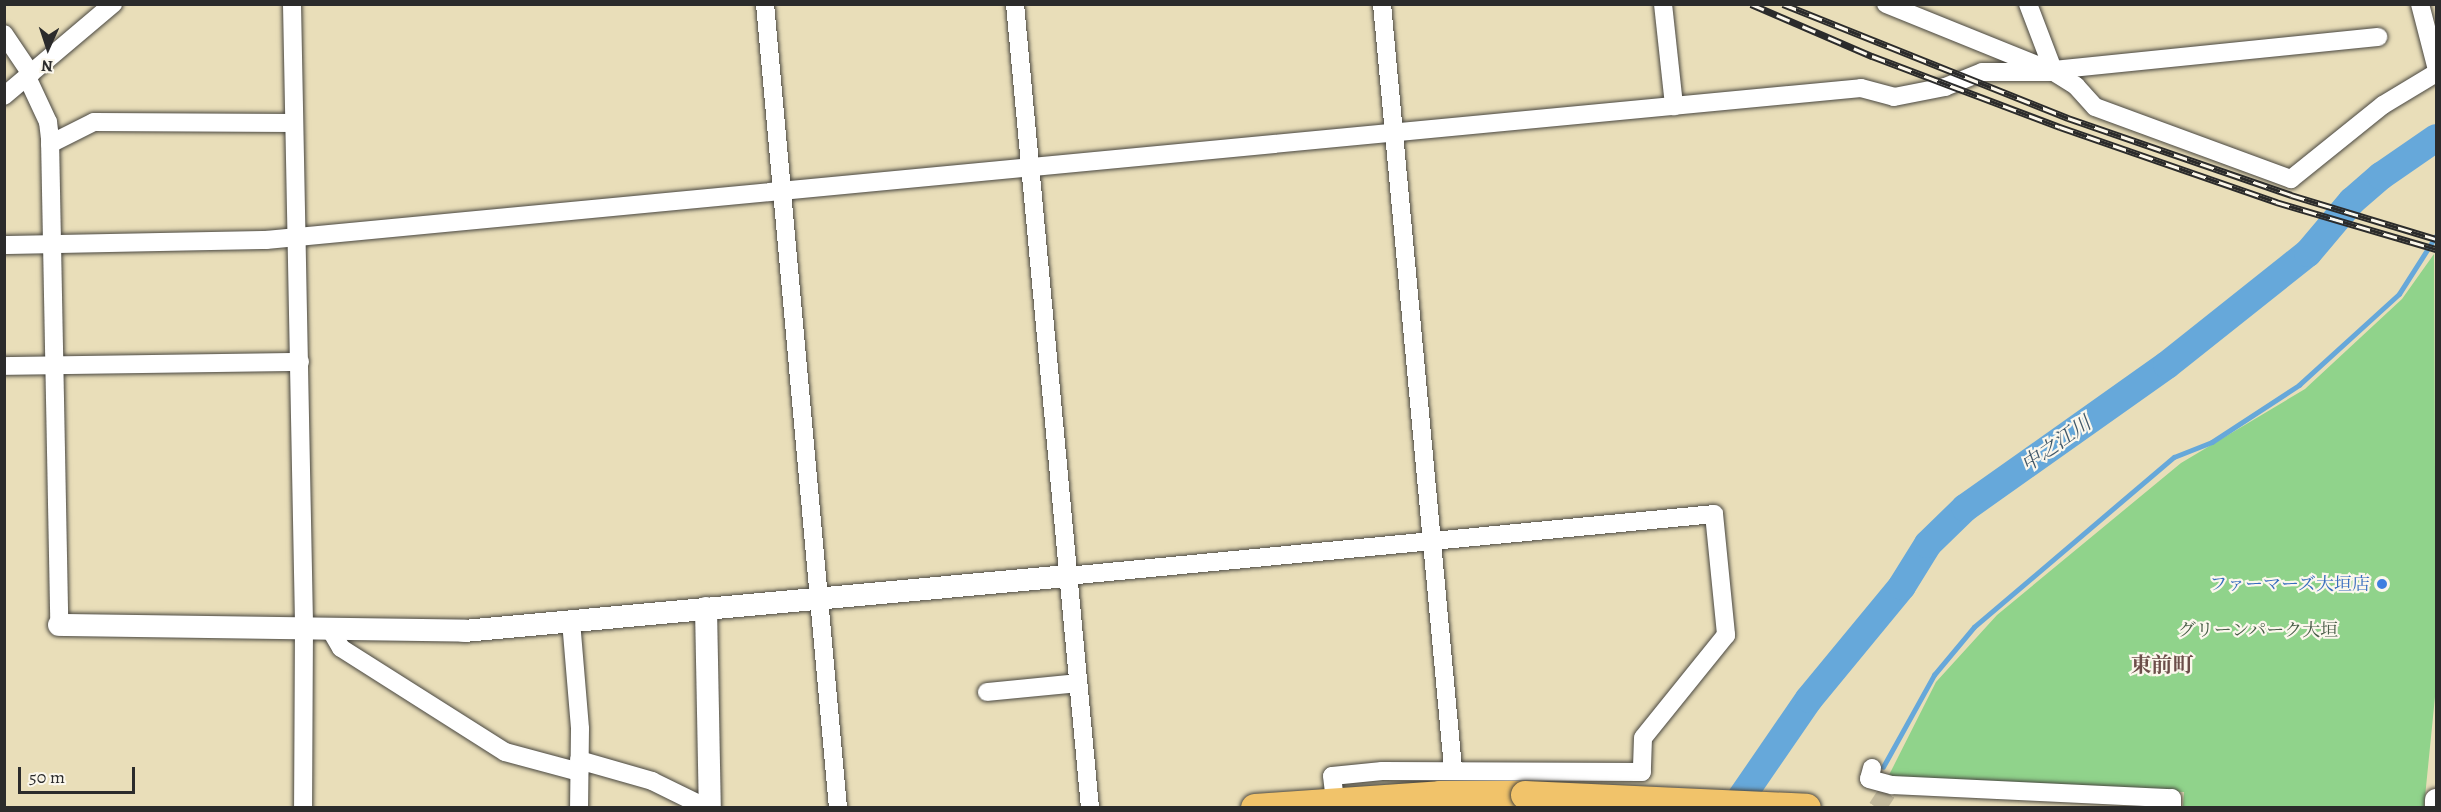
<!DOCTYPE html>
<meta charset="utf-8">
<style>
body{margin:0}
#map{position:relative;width:2441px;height:812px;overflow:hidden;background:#e9deb9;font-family:Alegreya,"Noto Serif JP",serif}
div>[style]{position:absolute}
.green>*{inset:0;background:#90d38b}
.stream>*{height:4.5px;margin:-2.25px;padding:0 2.25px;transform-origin:2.25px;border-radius:2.25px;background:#66a8da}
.river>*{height:28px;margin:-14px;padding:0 14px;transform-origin:14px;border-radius:14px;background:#66a8da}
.minor-tunnel>*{height:18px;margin-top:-9px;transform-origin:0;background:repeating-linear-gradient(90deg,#c3ba9d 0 18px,transparent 0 27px)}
.roads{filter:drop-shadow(0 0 2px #484640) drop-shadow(0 0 2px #484640)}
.minor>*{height:18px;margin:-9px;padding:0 9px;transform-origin:9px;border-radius:9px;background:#fff}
.tertiary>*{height:22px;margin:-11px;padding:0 11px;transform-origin:11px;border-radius:11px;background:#fff}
.primary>*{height:28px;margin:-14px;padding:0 14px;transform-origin:14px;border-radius:14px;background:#f1c36a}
.rail>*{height:7px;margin-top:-3.5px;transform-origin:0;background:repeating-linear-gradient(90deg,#fbf7ec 0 14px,#2b2b2b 0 28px);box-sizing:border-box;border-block:2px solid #2b2b2b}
.bridges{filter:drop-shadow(0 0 2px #484640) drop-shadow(0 0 2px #484640)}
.primary-bridge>*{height:28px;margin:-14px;padding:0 14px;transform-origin:14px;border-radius:14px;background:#f1c36a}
.dots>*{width:16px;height:16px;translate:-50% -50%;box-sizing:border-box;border:3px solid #fbf7ec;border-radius:50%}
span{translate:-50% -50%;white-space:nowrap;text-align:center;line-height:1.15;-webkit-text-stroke:4.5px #fbf7ec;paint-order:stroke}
.shop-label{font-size:18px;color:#366cbe}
.right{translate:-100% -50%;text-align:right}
.park-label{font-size:18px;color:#495d48}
.water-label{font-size:20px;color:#405768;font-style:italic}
.quarter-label{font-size:21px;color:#6b4e49;font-weight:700}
.frame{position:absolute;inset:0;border:6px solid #2b2b2b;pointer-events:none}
.north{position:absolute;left:18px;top:18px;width:60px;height:60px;-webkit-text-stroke:4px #fbf7ec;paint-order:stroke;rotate:183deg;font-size:16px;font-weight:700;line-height:24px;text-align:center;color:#2b2b2b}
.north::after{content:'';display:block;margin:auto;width:21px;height:27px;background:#2b2b2b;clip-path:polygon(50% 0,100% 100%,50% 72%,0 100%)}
.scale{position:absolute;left:18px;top:767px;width:117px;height:27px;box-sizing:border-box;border:3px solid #2b2b2b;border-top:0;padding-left:8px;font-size:18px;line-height:21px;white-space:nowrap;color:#2b2b2b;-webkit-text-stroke:4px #fbf7ec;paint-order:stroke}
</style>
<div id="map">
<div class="green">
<i style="clip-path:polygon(2434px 254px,2436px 687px,2424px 807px,2183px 806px,2184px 792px,1887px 779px,1936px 682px,1997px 615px,2181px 463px,2305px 389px,2402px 299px)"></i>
</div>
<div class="stream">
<i style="left:2432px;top:139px;width:12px;rotate:70deg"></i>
<i style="left:1883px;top:767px;width:105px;rotate:-61deg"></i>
<i style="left:1934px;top:675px;width:62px;rotate:-50.2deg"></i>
<i style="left:1974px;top:627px;width:262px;rotate:-40.4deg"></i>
<i style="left:2174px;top:457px;width:41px;rotate:-21.5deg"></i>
<i style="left:2212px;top:442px;width:104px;rotate:-33.2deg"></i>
<i style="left:2299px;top:385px;width:135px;rotate:-42.3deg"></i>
<i style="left:2399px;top:294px;width:69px;rotate:-57.5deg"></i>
</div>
<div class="river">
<i style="left:1734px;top:808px;width:132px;rotate:-55.5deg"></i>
<i style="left:1809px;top:699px;width:146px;rotate:-50.5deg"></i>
<i style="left:1902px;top:586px;width:49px;rotate:-58.2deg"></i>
<i style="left:1928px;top:544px;width:52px;rotate:-44.2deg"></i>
<i style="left:1965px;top:508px;width:247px;rotate:-35.3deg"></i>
<i style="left:2167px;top:365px;width:180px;rotate:-38.5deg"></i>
<i style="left:2308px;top:253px;width:68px;rotate:-49.8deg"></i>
<i style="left:2352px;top:201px;width:38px;rotate:-41deg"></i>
<i style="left:2381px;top:176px;width:67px;rotate:-34.6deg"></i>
</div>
<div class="minor-tunnel">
<i style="left:1877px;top:808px;width:27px;rotate:-57deg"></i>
</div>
<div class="roads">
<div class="minor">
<i style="left:292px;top:4px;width:622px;rotate:88.89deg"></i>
<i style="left:304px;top:626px;width:182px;rotate:90.3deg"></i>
<i style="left:765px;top:4px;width:807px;rotate:84.81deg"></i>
<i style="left:1015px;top:4px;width:807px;rotate:84.67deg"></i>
<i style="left:1382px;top:4px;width:767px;rotate:84.69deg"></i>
<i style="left:1663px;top:4px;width:103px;rotate:83.8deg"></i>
<i style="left:1886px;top:4px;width:181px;rotate:22deg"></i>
<i style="left:2054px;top:72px;width:26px;rotate:32deg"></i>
<i style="left:2076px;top:86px;width:28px;rotate:48deg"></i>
<i style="left:2095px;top:107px;width:209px;rotate:20.2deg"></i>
<i style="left:2291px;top:179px;width:118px;rotate:-38.8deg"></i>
<i style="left:2383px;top:105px;width:62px;rotate:-31.1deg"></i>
<i style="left:2028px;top:4px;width:73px;rotate:69.1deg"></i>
<i style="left:2420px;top:4px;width:64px;rotate:75.5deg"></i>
<i style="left:4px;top:34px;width:48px;rotate:56deg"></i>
<i style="left:2053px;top:70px;width:327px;rotate:-5.8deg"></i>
<i style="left:27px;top:77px;width:50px;rotate:65deg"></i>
<i style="left:48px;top:122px;width:17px;rotate:83deg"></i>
<i style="left:50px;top:139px;width:486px;rotate:88.9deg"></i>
<i style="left:4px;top:96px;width:143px;rotate:-40.2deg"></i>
<i style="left:50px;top:144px;width:49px;rotate:-26.6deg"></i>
<i style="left:94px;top:122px;width:200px;rotate:0.3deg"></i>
<i style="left:4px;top:245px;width:262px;rotate:-1.1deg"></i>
<i style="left:266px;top:240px;width:1602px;rotate:-5.44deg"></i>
<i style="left:1861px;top:88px;width:34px;rotate:15deg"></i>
<i style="left:1894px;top:97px;width:52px;rotate:-11.1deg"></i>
<i style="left:1945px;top:87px;width:40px;rotate:-22deg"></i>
<i style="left:1982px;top:72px;width:72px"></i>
<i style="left:4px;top:366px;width:296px;rotate:-0.8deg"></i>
<i style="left:1067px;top:576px;width:650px;rotate:-5.47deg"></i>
<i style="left:1714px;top:514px;width:122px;rotate:84.3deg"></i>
<i style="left:1726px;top:635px;width:132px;rotate:128.9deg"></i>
<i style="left:1643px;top:738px;width:34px;rotate:92deg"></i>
<i style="left:1642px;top:772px;width:260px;rotate:-179.8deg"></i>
<i style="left:1382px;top:771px;width:50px;rotate:174.3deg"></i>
<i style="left:1332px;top:776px;width:24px;rotate:83deg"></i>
<i style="left:571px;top:621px;width:108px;rotate:85.2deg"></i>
<i style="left:580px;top:729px;width:79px;rotate:90.7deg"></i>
<i style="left:330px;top:629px;width:22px;rotate:60deg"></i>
<i style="left:341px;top:648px;width:194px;rotate:32.4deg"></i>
<i style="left:505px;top:752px;width:77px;rotate:15.1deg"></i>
<i style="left:987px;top:692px;width:91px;rotate:-5.6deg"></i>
<i style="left:579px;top:760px;width:76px;rotate:16deg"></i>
<i style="left:652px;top:781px;width:61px;rotate:26.1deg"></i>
<i style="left:1872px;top:768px;width:11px;rotate:105deg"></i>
<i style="left:1869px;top:779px;width:24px;rotate:15deg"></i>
<i style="left:1892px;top:785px;width:280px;rotate:2.7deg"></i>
<i style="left:2172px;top:798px;width:10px;rotate:90deg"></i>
</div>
<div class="tertiary">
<i style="left:706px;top:608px;width:200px;rotate:88.9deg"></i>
<i style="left:59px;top:625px;width:405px;rotate:0.8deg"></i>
<i style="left:464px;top:631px;width:606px;rotate:-5.21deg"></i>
<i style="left:2436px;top:808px;width:8px;rotate:-90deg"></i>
</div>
<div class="primary">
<i style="left:1255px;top:808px;width:185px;rotate:-4deg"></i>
<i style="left:1440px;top:795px;width:85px"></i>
</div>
</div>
<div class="rail">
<i style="left:1751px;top:4px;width:132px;rotate:23.3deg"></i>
<i style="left:1872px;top:56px;width:201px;rotate:20.7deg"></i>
<i style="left:2060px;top:127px;width:229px;rotate:19.1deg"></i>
<i style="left:2276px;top:202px;width:167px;rotate:16.4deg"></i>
<i style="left:1783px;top:4px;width:307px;rotate:21.8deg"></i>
<i style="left:2068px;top:118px;width:236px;rotate:19deg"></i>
<i style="left:2291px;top:195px;width:152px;rotate:16.9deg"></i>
</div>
<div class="bridges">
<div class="primary-bridge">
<i style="left:1525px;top:795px;width:282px;rotate:2.6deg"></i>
</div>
</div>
<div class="dots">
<i style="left:2382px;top:584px;background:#3f7fe0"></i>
</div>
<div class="shop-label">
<span class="right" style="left:2370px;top:584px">ファーマーズ大垣店</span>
</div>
<div class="park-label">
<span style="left:2258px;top:630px">グリーンパーク大垣</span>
</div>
<div class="water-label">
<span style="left:2056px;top:444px;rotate:-35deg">中之江川</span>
</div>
<div class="quarter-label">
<span style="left:2162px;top:665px">東前町</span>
</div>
<div class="frame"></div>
<div class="north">N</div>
<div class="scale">50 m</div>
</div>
